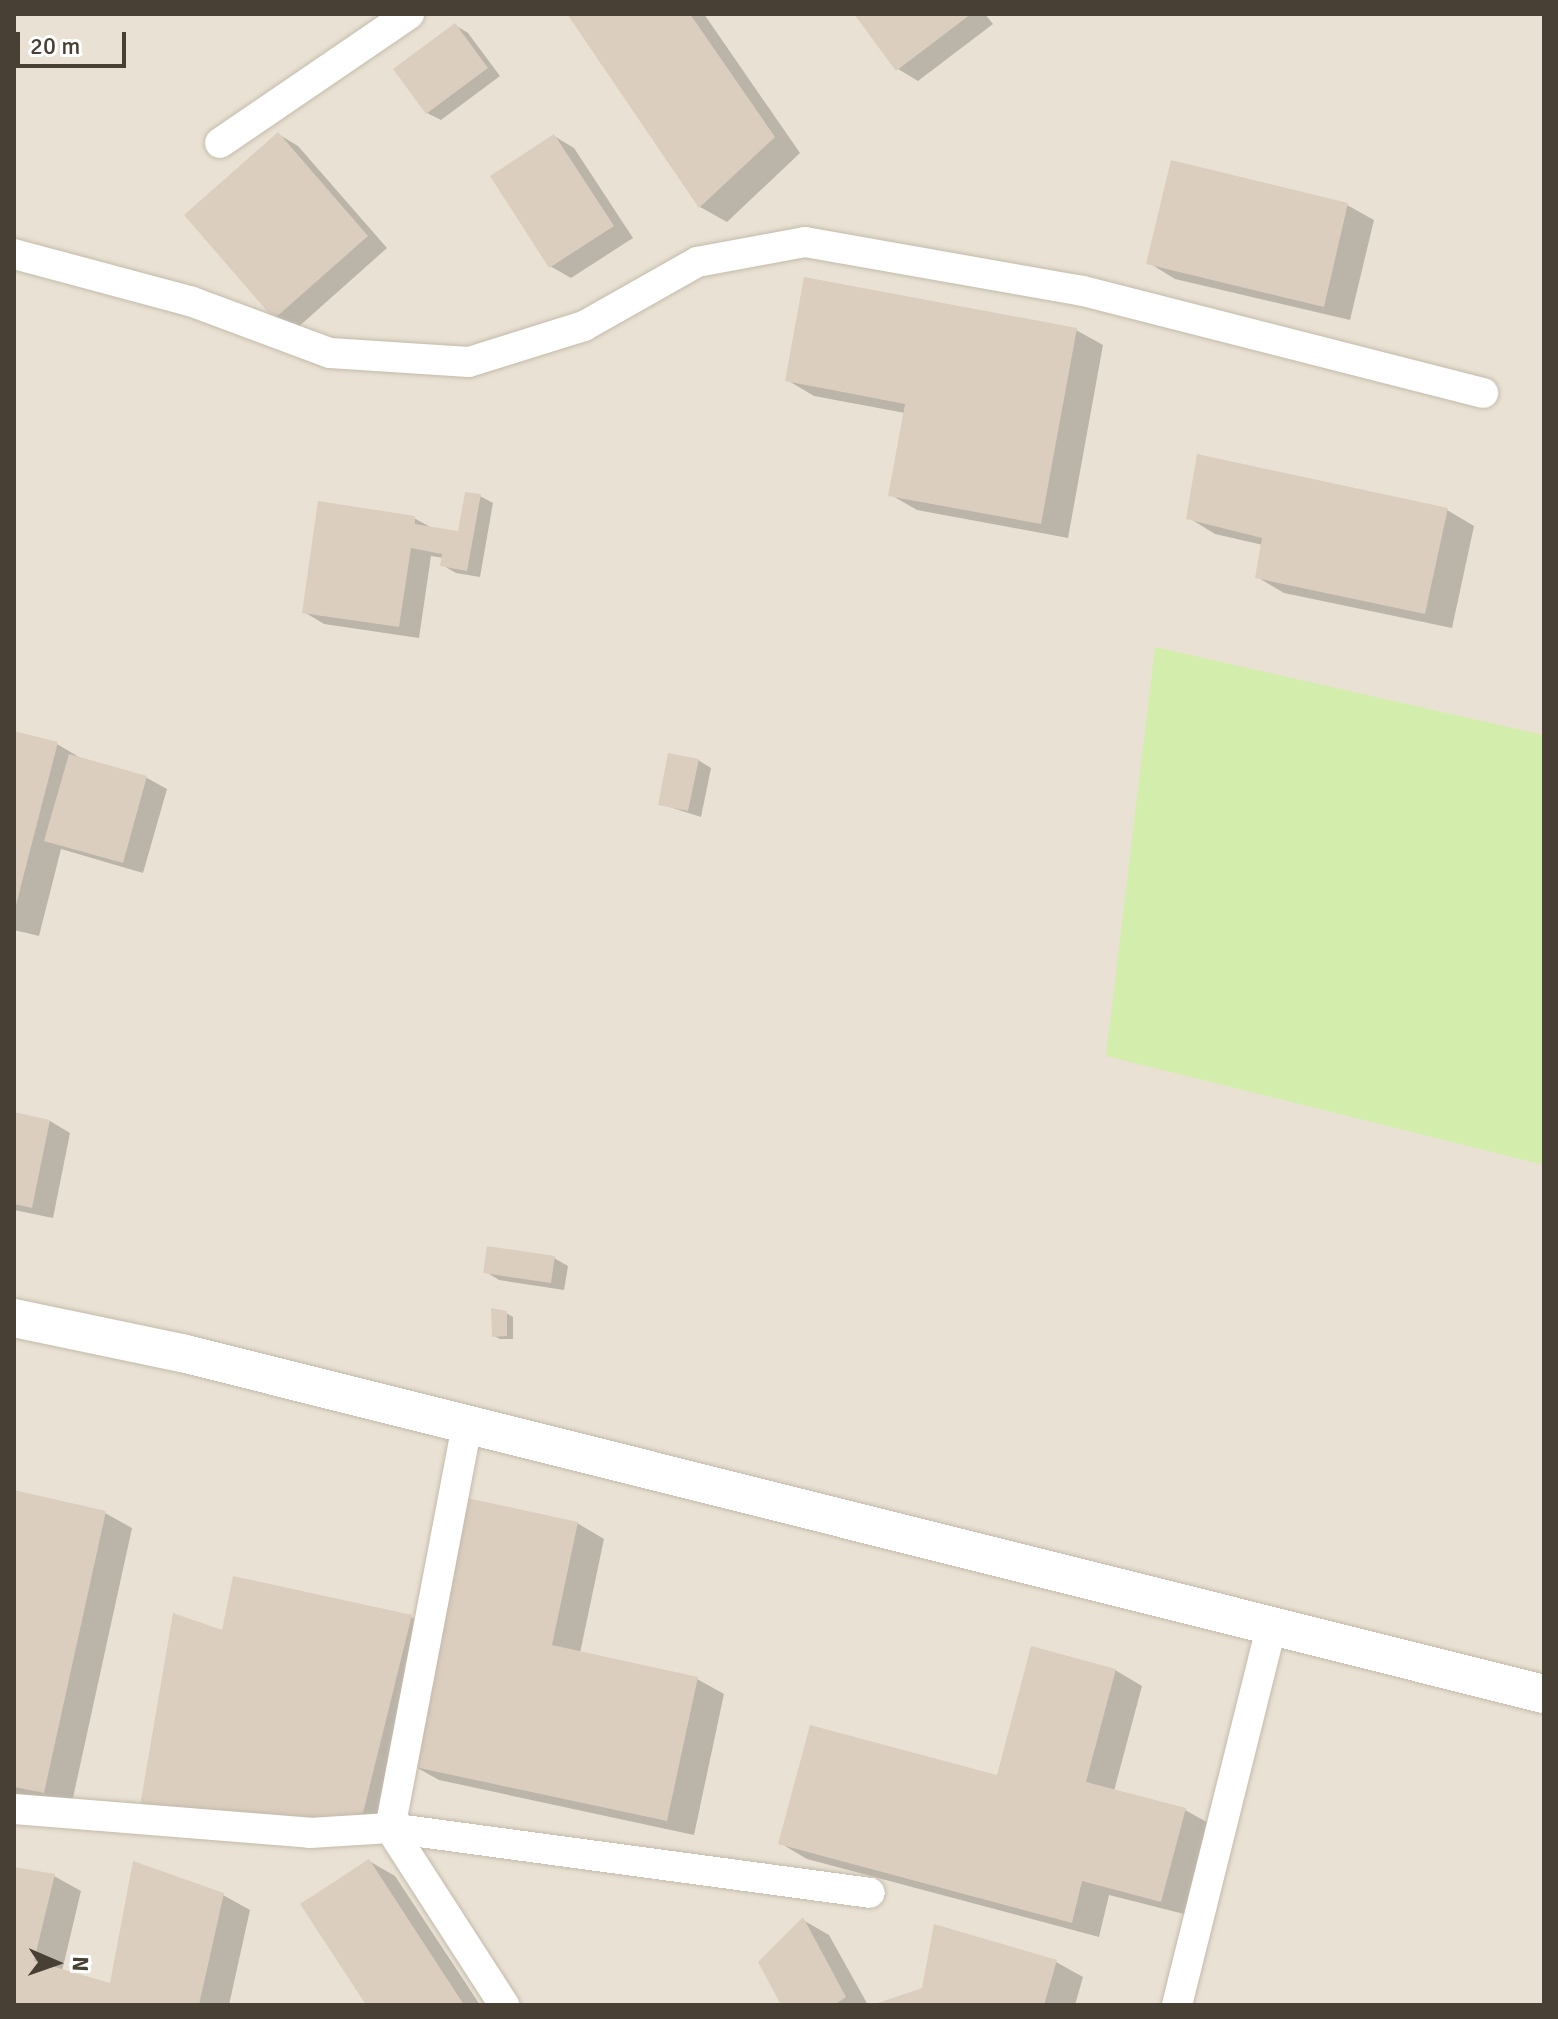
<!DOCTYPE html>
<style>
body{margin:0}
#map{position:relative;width:1558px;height:2019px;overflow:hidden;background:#f5f0e7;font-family:Signika,sans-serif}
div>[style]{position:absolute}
.residential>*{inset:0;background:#e9e2d4}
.green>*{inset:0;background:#d3edac}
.shadow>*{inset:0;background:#0003}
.building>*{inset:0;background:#dbcebe}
.roads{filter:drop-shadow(0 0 2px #c4baab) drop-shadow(0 0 2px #c4baab)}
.minor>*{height:30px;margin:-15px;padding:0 15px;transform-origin:15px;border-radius:15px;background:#fff}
.tertiary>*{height:38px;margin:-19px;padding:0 19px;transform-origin:19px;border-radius:19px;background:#fff}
span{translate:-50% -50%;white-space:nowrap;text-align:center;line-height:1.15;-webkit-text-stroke:6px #fff;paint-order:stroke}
.frame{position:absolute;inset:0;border:16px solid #494035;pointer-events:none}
.north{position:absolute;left:16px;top:1923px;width:80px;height:80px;-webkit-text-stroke:6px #fff;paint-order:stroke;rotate:92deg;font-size:22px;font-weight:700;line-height:32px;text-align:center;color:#494035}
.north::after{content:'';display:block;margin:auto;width:28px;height:36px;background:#494035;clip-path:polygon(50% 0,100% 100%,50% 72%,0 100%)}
.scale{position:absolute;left:16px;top:32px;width:110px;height:36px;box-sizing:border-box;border:4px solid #494035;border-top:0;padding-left:10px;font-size:24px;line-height:28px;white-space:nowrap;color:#494035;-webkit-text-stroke:6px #fff;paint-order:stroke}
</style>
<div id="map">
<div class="residential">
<i style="clip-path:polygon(14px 14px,1544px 14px,1544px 2005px,14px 2005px)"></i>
</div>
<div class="green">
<i style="clip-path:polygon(1155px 647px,1544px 735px,1544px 1165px,1106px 1056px)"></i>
</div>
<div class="shadow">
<i style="clip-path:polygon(569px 14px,704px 14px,800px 153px,727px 222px,700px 207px)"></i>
<i style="clip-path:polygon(856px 14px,985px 14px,993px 24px,918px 81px,898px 69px)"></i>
<i style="clip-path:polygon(455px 25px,468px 33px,500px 76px,441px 120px,427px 113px)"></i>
<i style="clip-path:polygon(278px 134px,298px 146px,387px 248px,296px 329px,275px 318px)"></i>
<i style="clip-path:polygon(554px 136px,574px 148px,633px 238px,571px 278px,550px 266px)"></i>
<i style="clip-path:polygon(1347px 205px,1374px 220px,1350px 320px,1175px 279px,1149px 263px)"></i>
<i style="clip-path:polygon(1076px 330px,1103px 345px,1068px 538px,917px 510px,891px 495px,905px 413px,814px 396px,787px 380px)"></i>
<i style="clip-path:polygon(480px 496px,493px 503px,480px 577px,456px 573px,442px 565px,444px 558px,431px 556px,419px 638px,324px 624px,304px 612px,414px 518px,434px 529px,460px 533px)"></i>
<i style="clip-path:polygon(1447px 510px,1474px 526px,1452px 628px,1284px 593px,1257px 577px,1263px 545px,1215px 534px,1189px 518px)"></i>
<i style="clip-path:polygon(14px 733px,57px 744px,84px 760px,147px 778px,167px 789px,143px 873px,61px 849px,39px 936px,14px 930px)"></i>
<i style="clip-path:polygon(698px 760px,711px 768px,701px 817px,660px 804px)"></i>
<i style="clip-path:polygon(14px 1114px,50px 1121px,70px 1133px,53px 1218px,14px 1210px)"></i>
<i style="clip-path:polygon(554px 1258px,568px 1266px,564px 1290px,499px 1280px,486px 1272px)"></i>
<i style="clip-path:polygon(506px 1313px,513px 1317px,513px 1339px,500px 1339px,494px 1336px)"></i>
<i style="clip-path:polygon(14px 1492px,105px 1513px,132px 1528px,71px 1807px,14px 1795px)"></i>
<i style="clip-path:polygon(577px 1523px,604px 1539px,580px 1653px,697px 1679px,724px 1694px,694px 1835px,439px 1780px,412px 1765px,390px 1828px,328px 1843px,223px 1632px,411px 1617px,440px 1633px)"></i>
<i style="clip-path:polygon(1115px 1670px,1142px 1686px,1114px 1791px,1185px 1810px,1212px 1825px,1188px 1915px,1109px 1895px,1099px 1937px,807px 1859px,780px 1843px,998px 1778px)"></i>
<i style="clip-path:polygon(369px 1861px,395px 1876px,480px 2005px,368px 2005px)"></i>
<i style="clip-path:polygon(14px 1869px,54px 1876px,81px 1891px,62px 1971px,112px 1986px,223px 1895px,250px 1910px,229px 2005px,14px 2005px)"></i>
<i style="clip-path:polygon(803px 1920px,829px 1935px,868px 2005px,783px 2005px)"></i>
<i style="clip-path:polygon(1056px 1962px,1083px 1977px,1075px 2005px,874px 2004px)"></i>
</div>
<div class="building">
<i style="clip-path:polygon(567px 14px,690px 14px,775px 137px,699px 208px)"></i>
<i style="clip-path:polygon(854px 14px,971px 14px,896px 71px)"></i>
<i style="clip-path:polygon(455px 23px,488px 68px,426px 114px,393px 69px)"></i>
<i style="clip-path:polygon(278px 132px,368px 236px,274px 319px,184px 215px)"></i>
<i style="clip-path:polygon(554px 134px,614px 226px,549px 268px,490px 176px)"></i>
<i style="clip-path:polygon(1171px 160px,1348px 203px,1324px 307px,1146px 264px)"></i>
<i style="clip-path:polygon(804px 277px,1077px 328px,1041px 524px,888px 496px,905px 404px,785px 381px)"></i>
<i style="clip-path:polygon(1197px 454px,1448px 508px,1425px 614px,1255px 578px,1262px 538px,1186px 519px)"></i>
<i style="clip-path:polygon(465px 492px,481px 494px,467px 571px,440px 566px,442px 554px,411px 548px,399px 627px,302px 613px,318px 501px,415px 516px,415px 524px,458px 531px)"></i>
<i style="clip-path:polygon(14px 731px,58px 742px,15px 909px,14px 909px)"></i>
<i style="clip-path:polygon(668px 753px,699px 759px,688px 811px,658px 805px)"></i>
<i style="clip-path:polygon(69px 754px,147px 776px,123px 863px,44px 841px)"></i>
<i style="clip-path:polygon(14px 1112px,50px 1120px,32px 1208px,14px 1204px)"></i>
<i style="clip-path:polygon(487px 1246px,555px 1256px,551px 1283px,483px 1273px)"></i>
<i style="clip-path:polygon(491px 1308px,507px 1311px,507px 1336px,492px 1337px)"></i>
<i style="clip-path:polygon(14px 1490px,106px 1511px,44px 1793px,14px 1787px)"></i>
<i style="clip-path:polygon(467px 1498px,578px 1522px,552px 1645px,698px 1677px,667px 1821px,410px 1766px)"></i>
<i style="clip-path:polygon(233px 1576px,412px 1615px,363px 1813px,300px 1829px,140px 1806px,173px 1613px,222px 1630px)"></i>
<i style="clip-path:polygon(1031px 1646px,1116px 1669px,1086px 1782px,1186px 1808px,1161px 1902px,1082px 1881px,1072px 1923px,778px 1844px,810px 1725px,997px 1775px)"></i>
<i style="clip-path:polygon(369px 1859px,464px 2005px,366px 2005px,300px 1904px)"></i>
<i style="clip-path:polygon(133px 1861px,224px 1893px,199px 2005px,14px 2005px,14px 1867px,55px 1874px,34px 1961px,110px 1983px)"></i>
<i style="clip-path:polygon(803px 1917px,846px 1997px,834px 2005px,781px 2005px,758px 1962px)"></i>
<i style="clip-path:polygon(934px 1924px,1057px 1960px,1044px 2005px,872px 2005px,922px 1988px)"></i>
</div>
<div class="roads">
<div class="minor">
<i style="left:220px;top:143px;width:229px;rotate:-34.3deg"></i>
<i style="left:14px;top:254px;width:182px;rotate:15deg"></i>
<i style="left:190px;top:301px;width:149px;rotate:20.4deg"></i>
<i style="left:330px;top:353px;width:139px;rotate:3.7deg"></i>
<i style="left:469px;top:362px;width:121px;rotate:-17.4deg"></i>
<i style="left:584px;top:326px;width:130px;rotate:-29.5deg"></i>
<i style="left:697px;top:262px;width:110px;rotate:-10.5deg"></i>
<i style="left:805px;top:242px;width:282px;rotate:10deg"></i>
<i style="left:1083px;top:291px;width:413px;rotate:14.3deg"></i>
<i style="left:467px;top:1425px;width:410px;rotate:100.8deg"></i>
<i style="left:390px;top:1828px;width:211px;rotate:57.2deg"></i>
<i style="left:14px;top:1809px;width:297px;rotate:4.6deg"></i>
<i style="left:310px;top:1833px;width:80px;rotate:-3.6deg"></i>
<i style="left:390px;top:1828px;width:484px;rotate:7.7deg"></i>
<i style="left:1177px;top:2005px;width:389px;rotate:-76deg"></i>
</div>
<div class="tertiary">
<i style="left:14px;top:1318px;width:172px;rotate:11.8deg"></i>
<i style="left:182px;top:1353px;width:1404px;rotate:14.06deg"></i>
</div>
</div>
<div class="frame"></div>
<div class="north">N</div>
<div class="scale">20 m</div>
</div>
